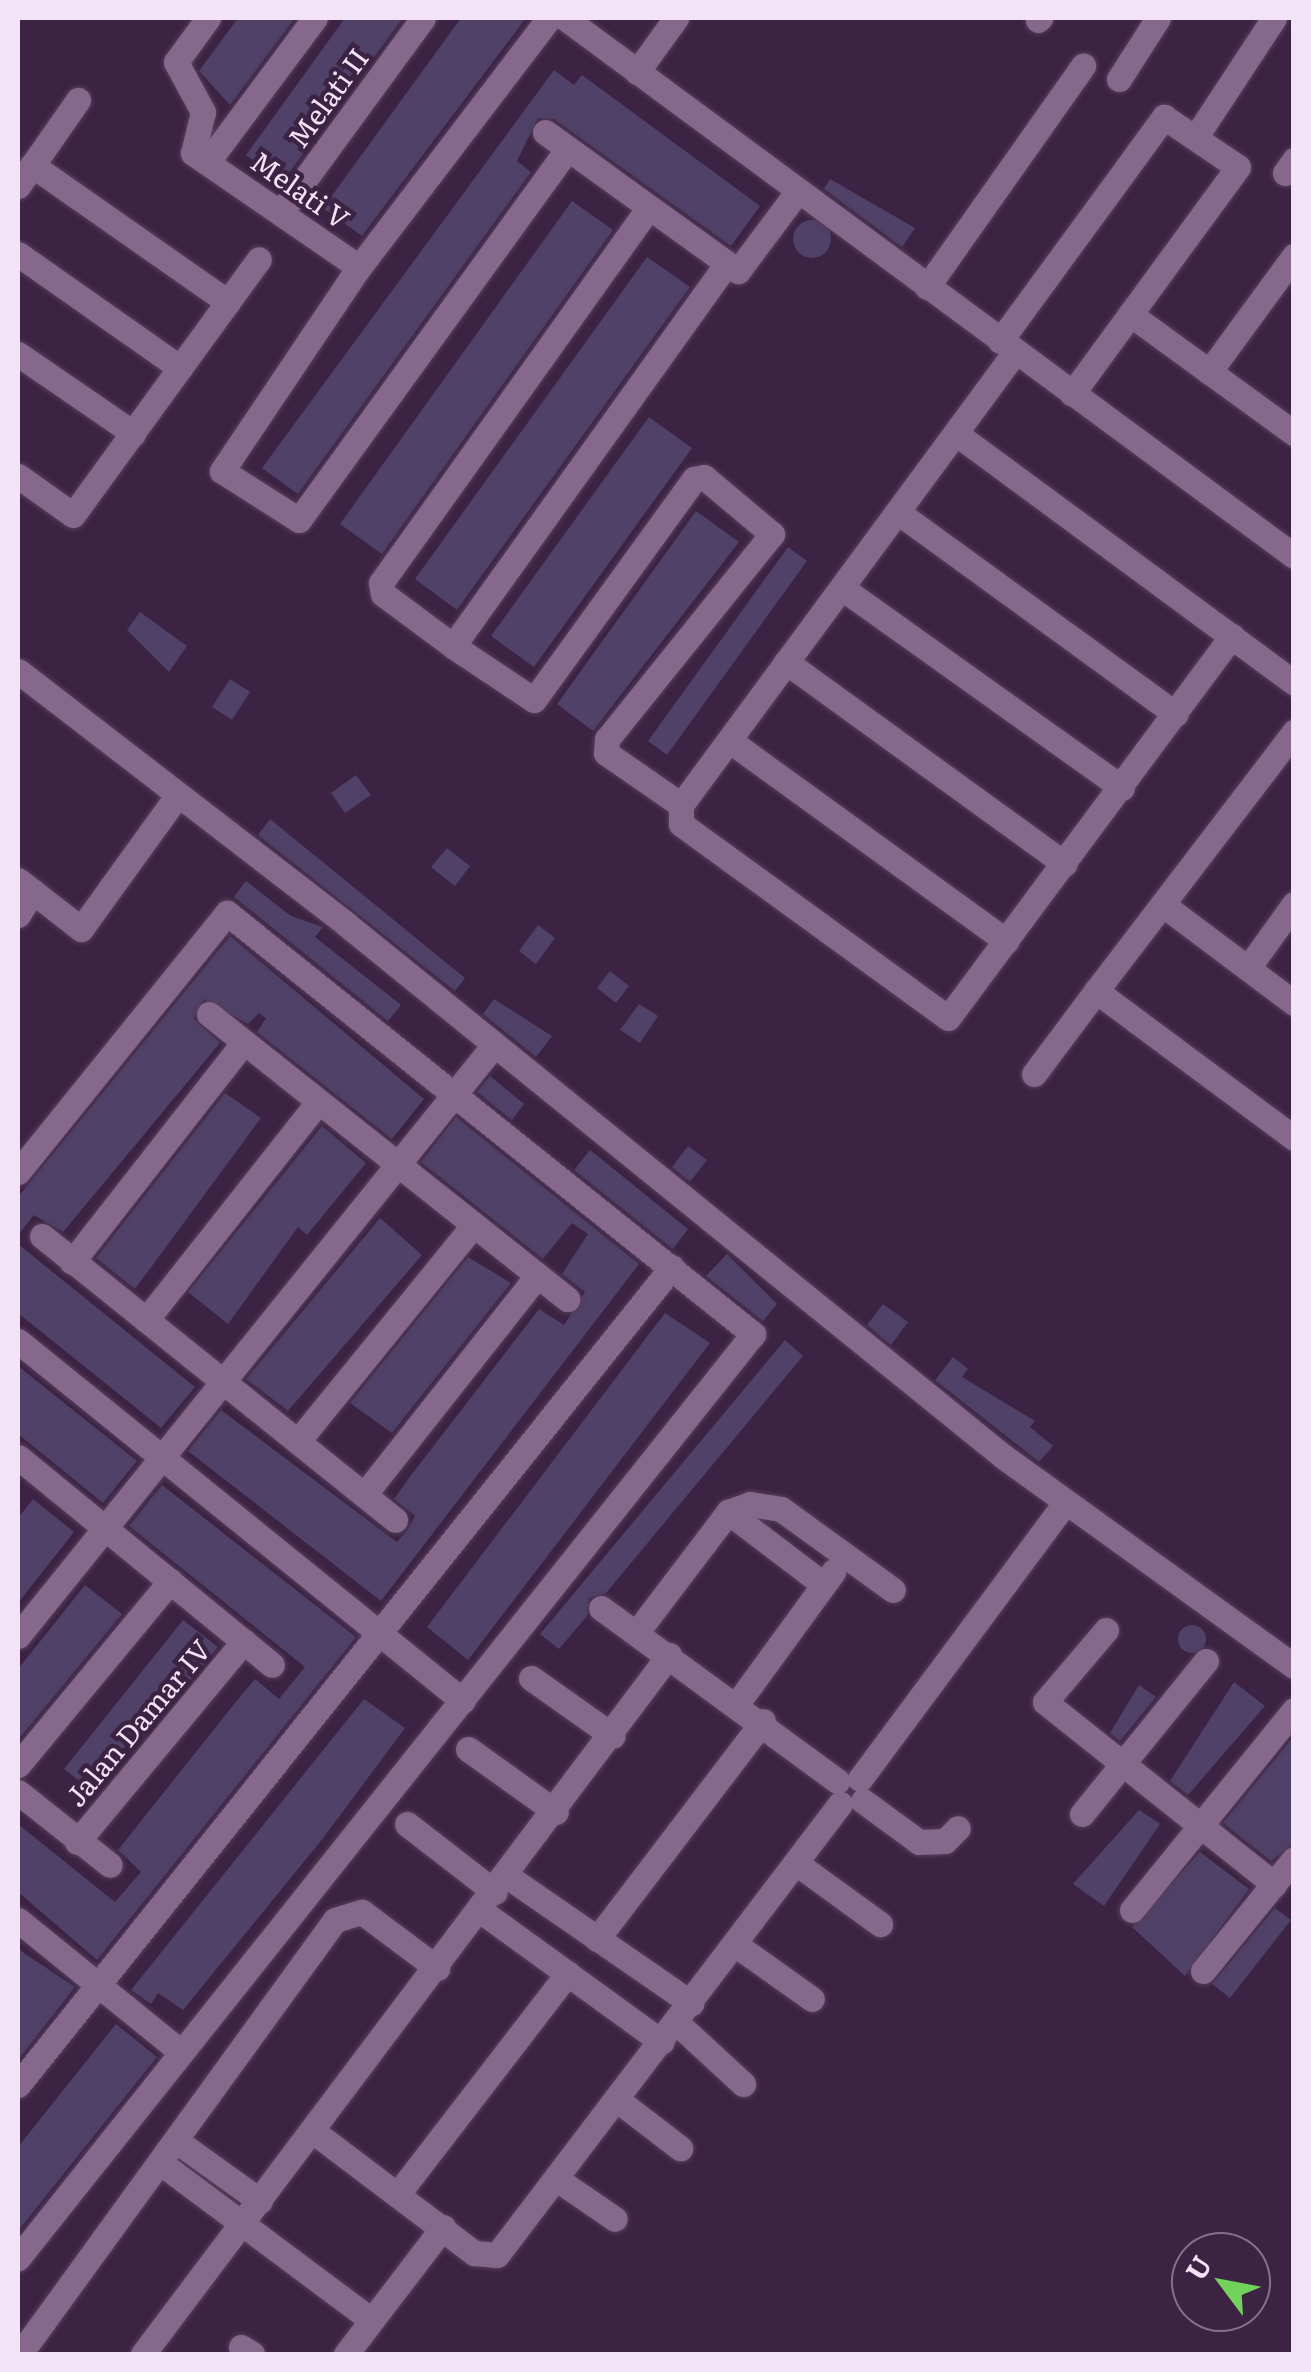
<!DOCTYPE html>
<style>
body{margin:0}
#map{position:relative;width:1311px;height:2372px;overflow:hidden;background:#3d2343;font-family:Literata,serif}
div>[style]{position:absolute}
.building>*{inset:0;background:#4f4167}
.round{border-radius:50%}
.roads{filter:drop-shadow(0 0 2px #553f5a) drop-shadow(0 0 2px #553f5a)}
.minor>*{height:25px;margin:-12.5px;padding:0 12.5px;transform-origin:12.5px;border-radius:12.5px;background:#85688c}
span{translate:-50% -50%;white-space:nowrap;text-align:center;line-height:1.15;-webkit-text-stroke:9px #3d2343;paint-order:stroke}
.street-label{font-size:28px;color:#f3e3f7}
.frame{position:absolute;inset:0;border:20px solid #f3e3f7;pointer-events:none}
.north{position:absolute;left:1171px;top:2232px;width:100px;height:100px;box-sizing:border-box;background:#3d2343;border:2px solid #86708b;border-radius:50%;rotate:302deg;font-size:28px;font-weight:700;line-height:40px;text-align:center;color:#f3e3f7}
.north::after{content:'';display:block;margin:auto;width:35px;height:45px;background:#73d25c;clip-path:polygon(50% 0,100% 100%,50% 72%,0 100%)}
</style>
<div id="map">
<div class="building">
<i style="clip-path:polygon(238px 18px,295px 18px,230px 105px,199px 71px)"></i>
<i style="clip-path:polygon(345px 18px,403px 18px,283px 181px,246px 155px)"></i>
<i style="clip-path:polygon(461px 18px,526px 18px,362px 236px,323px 208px)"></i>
<i style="clip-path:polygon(554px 70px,574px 85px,582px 75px,760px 206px,731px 246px,554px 119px,538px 118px,517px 161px,531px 172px,298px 494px,262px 468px)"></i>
<i style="clip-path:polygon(830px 179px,915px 228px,902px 247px,824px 189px)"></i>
<i style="clip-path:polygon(572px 201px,613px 230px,382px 554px,340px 524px)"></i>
<i class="round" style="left:793px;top:220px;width:38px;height:38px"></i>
<i style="clip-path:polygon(647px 257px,690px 287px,457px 610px,415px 579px)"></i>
<i style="clip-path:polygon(649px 417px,692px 448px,534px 667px,491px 636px)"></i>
<i style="clip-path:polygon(696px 511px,739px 542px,593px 731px,557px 704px)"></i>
<i style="clip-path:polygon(788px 547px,807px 561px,667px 755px,648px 741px)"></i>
<i style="clip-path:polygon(140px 612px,187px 646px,169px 672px,127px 630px)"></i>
<i style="clip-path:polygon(230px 679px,250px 692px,232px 720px,212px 707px)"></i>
<i style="clip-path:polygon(356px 775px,371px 795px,345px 813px,331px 793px)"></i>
<i style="clip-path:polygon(270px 819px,465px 978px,455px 991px,258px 835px)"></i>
<i style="clip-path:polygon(447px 848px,470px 866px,455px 886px,431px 867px)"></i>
<i style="clip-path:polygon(246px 881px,291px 916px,323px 927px,315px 937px,401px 1005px,388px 1021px,234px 897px)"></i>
<i style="clip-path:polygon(538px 925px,555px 938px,536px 964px,519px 951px)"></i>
<i style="clip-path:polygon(230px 936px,424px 1099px,392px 1139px,257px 1032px,266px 1018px,259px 1013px,248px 1024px,204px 999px,194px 1019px,220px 1043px,63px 1232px,34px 1215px,18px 1235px,18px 1197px)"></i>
<i style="clip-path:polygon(610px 971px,629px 986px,616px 1003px,597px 988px)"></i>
<i style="clip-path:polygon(494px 999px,552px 1036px,536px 1057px,483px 1014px)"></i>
<i style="clip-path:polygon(639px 1004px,658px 1016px,640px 1043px,620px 1030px)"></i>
<i style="clip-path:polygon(490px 1076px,524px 1104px,512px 1120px,477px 1092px)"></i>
<i style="clip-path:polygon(225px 1093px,261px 1118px,135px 1289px,96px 1258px)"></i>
<i style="clip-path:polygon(456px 1117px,639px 1264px,381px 1601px,188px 1451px,221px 1410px,397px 1542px,408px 1529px,415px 1516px,394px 1499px,412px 1474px,539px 1309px,564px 1325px,585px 1292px,562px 1274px,588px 1234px,572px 1223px,543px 1259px,421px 1162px)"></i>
<i style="clip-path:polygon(322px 1126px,366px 1163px,307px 1235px,298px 1227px,228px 1324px,188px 1292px)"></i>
<i style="clip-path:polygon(688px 1146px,707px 1160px,690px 1182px,672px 1167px)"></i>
<i style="clip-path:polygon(590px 1150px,688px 1229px,673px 1249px,574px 1170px)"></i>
<i style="clip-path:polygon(380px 1218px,422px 1255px,288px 1411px,246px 1379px)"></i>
<i style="clip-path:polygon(18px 1244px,195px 1387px,161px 1428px,18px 1313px)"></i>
<i style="clip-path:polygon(727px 1254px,777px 1304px,763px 1321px,706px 1276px)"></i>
<i style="clip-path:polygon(468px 1257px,511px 1283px,392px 1433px,350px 1403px)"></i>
<i style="clip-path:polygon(883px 1304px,908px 1322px,891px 1345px,867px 1325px)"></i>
<i style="clip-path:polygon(665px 1313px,710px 1343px,468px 1660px,427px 1627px)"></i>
<i style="clip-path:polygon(785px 1340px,803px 1356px,606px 1593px,589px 1598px,587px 1616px,559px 1649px,540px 1634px)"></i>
<i style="clip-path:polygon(953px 1357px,968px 1369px,962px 1377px,1035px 1421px,1030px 1427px,1053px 1446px,1039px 1462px,935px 1380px)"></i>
<i style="clip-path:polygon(18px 1366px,137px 1461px,103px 1503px,18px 1434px)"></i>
<i style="clip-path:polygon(162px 1485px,356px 1637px,97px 1960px,18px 1892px,18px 1824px,115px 1902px,141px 1872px,118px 1850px,235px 1703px,255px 1679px,279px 1699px,305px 1667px,129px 1526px)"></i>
<i style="clip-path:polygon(33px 1499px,74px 1532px,18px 1603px,18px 1518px)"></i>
<i style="clip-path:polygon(85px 1585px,122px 1614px,18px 1740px,18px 1669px)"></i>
<i style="clip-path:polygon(183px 1620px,218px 1647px,96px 1794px,64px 1769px)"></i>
<i class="round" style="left:1178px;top:1625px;width:28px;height:28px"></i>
<i style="clip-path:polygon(1234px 1682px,1265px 1706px,1188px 1795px,1170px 1781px)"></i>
<i style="clip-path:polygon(1139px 1685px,1156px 1697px,1120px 1741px,1110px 1733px)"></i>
<i style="clip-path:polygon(364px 1699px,405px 1728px,324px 1837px,183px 2010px,158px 1993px,151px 2004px,131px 1990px)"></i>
<i style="clip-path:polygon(1294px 1736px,1294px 1843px,1271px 1861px,1223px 1823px)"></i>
<i style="clip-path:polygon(1139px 1810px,1160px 1824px,1104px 1906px,1073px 1884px)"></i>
<i style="clip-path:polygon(1200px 1852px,1249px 1889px,1185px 1976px,1132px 1927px)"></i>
<i style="clip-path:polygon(1275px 1908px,1291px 1920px,1230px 1998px,1212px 1984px)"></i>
<i style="clip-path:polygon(18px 1949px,75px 1987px,18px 2060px)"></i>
<i style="clip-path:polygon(116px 2024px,157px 2057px,18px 2231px,18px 2147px)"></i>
</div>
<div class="roads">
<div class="minor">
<i style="left:208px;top:18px;width:54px;rotate:126deg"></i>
<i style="left:176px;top:62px;width:57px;rotate:61.6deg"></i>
<i style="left:203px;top:112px;width:42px;rotate:103.7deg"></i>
<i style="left:193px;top:153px;width:201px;rotate:34.5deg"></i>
<i style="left:549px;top:18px;width:313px;rotate:127.3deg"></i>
<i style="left:359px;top:267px;width:246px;rotate:123.9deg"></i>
<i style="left:222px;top:471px;width:91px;rotate:32.5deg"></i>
<i style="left:299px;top:520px;width:455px;rotate:-54.1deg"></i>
<i style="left:565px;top:18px;width:906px;rotate:36.43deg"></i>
<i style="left:1038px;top:20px;width:3px;rotate:-45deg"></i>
<i style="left:637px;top:72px;width:67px;rotate:-54.2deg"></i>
<i style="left:1119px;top:79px;width:72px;rotate:-57.4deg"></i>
<i style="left:1201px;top:129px;width:133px;rotate:-56.7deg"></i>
<i style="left:545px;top:132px;width:238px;rotate:35.8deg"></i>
<i style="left:738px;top:271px;width:99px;rotate:-53.2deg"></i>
<i style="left:209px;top:160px;width:177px;rotate:-53.3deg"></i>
<i style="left:32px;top:165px;width:239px;rotate:35deg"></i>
<i style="left:1285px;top:173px;width:16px;rotate:-55deg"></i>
<i style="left:18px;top:186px;width:105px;rotate:-55.1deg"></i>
<i style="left:647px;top:210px;width:458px;rotate:125.5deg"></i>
<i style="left:381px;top:583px;width:11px;rotate:80deg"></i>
<i style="left:383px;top:594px;width:87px;rotate:36.6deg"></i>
<i style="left:453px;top:646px;width:466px;rotate:-54.4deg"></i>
<i style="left:281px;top:212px;width:240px;rotate:-53.8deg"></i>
<i style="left:18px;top:254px;width:198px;rotate:35.1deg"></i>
<i style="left:927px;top:287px;width:271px;rotate:-54.8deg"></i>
<i style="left:1130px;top:314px;width:203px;rotate:36deg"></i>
<i style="left:1000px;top:341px;width:278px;rotate:-53.8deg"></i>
<i style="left:1164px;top:117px;width:89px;rotate:34deg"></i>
<i style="left:1238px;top:167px;width:281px;rotate:126.2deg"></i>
<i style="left:1015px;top:352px;width:563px;rotate:126.4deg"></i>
<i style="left:681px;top:805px;width:19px;rotate:90deg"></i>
<i style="left:681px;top:824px;width:330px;rotate:36deg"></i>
<i style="left:948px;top:1018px;width:476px;rotate:-53.4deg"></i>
<i style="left:18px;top:354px;width:140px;rotate:34.5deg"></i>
<i style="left:1209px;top:372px;width:144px;rotate:-53.8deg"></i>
<i style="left:958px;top:435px;width:418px;rotate:36.4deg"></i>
<i style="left:18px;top:476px;width:67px;rotate:35.3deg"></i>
<i style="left:73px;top:515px;width:316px;rotate:-54deg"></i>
<i style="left:899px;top:513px;width:342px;rotate:36deg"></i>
<i style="left:842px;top:588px;width:344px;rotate:35.5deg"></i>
<i style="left:453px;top:646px;width:97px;rotate:33.7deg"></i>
<i style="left:534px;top:700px;width:273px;rotate:-54.1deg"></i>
<i style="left:694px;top:479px;width:10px;rotate:-11deg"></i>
<i style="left:704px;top:477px;width:89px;rotate:40deg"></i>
<i style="left:772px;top:534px;width:263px;rotate:128.8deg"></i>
<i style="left:607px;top:739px;width:14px;rotate:94deg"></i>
<i style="left:606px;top:753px;width:91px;rotate:34.7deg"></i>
<i style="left:786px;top:662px;width:344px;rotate:35.9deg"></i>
<i style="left:18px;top:671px;width:414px;rotate:37.6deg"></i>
<i style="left:346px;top:924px;width:847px;rotate:39.01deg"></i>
<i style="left:1004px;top:1457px;width:357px;rotate:35.8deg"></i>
<i style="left:1294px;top:732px;width:326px;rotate:127.4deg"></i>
<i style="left:1096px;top:991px;width:247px;rotate:36.6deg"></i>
<i style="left:730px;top:741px;width:341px;rotate:35.9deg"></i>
<i style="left:18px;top:880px;width:80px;rotate:37.9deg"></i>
<i style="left:81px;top:929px;width:164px;rotate:-54.2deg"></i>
<i style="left:1166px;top:907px;width:160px;rotate:36.9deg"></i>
<i style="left:18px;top:915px;width:28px;rotate:-58deg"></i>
<i style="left:1248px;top:968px;width:79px;rotate:-54.3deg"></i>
<i style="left:209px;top:1014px;width:458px;rotate:38.5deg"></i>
<i style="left:1034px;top:1074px;width:104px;rotate:-53.2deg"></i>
<i style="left:18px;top:1172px;width:333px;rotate:-51.1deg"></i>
<i style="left:227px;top:913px;width:674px;rotate:38.67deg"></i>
<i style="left:753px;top:1334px;width:1181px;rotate:128.5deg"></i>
<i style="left:42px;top:1236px;width:453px;rotate:38.8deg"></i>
<i style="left:72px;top:1262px;width:279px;rotate:-52deg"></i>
<i style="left:146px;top:1320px;width:278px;rotate:-51.7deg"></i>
<i style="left:18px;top:1341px;width:572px;rotate:38.97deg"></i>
<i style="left:298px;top:1441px;width:276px;rotate:-50.9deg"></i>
<i style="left:18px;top:1457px;width:328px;rotate:39.3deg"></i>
<i style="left:364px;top:1495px;width:280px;rotate:-51.7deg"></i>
<i style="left:823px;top:1584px;width:119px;rotate:-142.8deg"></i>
<i style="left:728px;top:1512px;width:23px;rotate:-20deg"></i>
<i style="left:750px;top:1504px;width:31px;rotate:9deg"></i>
<i style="left:781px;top:1509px;width:138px;rotate:35.9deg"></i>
<i style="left:601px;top:1608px;width:293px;rotate:36.2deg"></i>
<i style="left:1106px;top:1630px;width:94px;rotate:130.3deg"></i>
<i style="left:1045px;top:1702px;width:293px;rotate:38.5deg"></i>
<i style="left:637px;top:1632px;width:151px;rotate:-52.8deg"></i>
<i style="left:18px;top:1636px;width:759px;rotate:-51.15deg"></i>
<i style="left:531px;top:1678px;width:100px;rotate:35.3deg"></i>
<i style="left:739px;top:1701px;width:160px;rotate:-53.9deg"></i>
<i style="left:468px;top:1749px;width:108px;rotate:35.6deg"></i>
<i style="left:18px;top:1765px;width:239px;rotate:-50.4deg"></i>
<i style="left:860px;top:1779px;width:345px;rotate:-53.4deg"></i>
<i style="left:18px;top:1792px;width:117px;rotate:38.4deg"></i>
<i style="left:863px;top:1801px;width:69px;rotate:36.2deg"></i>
<i style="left:919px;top:1842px;width:26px;rotate:-2deg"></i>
<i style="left:945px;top:1841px;width:18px;rotate:-45deg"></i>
<i style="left:1082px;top:1814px;width:197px;rotate:-51deg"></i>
<i style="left:407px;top:1824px;width:111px;rotate:37.7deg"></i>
<i style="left:77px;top:1842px;width:261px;rotate:-50.3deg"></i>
<i style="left:796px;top:1863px;width:104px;rotate:36deg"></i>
<i style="left:507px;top:1876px;width:224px;rotate:34.6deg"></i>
<i style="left:1132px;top:1910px;width:257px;rotate:-51deg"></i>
<i style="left:481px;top:1911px;width:223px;rotate:35.9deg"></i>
<i style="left:18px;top:1920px;width:210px;rotate:39deg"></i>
<i style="left:597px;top:1939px;width:274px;rotate:-52.7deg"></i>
<i style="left:736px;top:1945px;width:93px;rotate:35.4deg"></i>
<i style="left:1203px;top:1971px;width:144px;rotate:-50.9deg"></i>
<i style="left:677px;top:2023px;width:90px;rotate:42.7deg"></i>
<i style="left:18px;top:2085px;width:1047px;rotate:-51.36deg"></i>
<i style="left:620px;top:2102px;width:76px;rotate:37.5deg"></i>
<i style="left:314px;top:2132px;width:201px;rotate:37.1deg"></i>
<i style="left:474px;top:2253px;width:23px;rotate:5deg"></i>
<i style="left:497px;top:2255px;width:567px;rotate:-52.75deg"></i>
<i style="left:178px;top:2142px;width:101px;rotate:35.7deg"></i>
<i style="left:162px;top:2164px;width:261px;rotate:36.7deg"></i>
<i style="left:561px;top:2182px;width:65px;rotate:34.4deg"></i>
<i style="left:400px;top:2191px;width:275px;rotate:-52.4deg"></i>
<i style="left:241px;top:2347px;width:13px;rotate:32deg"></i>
<i style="left:20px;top:2354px;width:536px;rotate:-54.03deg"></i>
<i style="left:335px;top:1920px;width:28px;rotate:-17deg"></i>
<i style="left:362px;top:1912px;width:94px;rotate:36.7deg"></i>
<i style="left:143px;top:2354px;width:875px;rotate:-53.04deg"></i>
<i style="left:346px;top:2354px;width:160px;rotate:-52.6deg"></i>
</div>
</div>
<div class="street-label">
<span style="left:327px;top:97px;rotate:-54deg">Melati II</span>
<span style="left:301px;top:189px;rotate:35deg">Melati V</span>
<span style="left:137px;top:1722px;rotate:-50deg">Jalan Damar IV</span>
</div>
<div class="frame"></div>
<div class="north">U</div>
</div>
